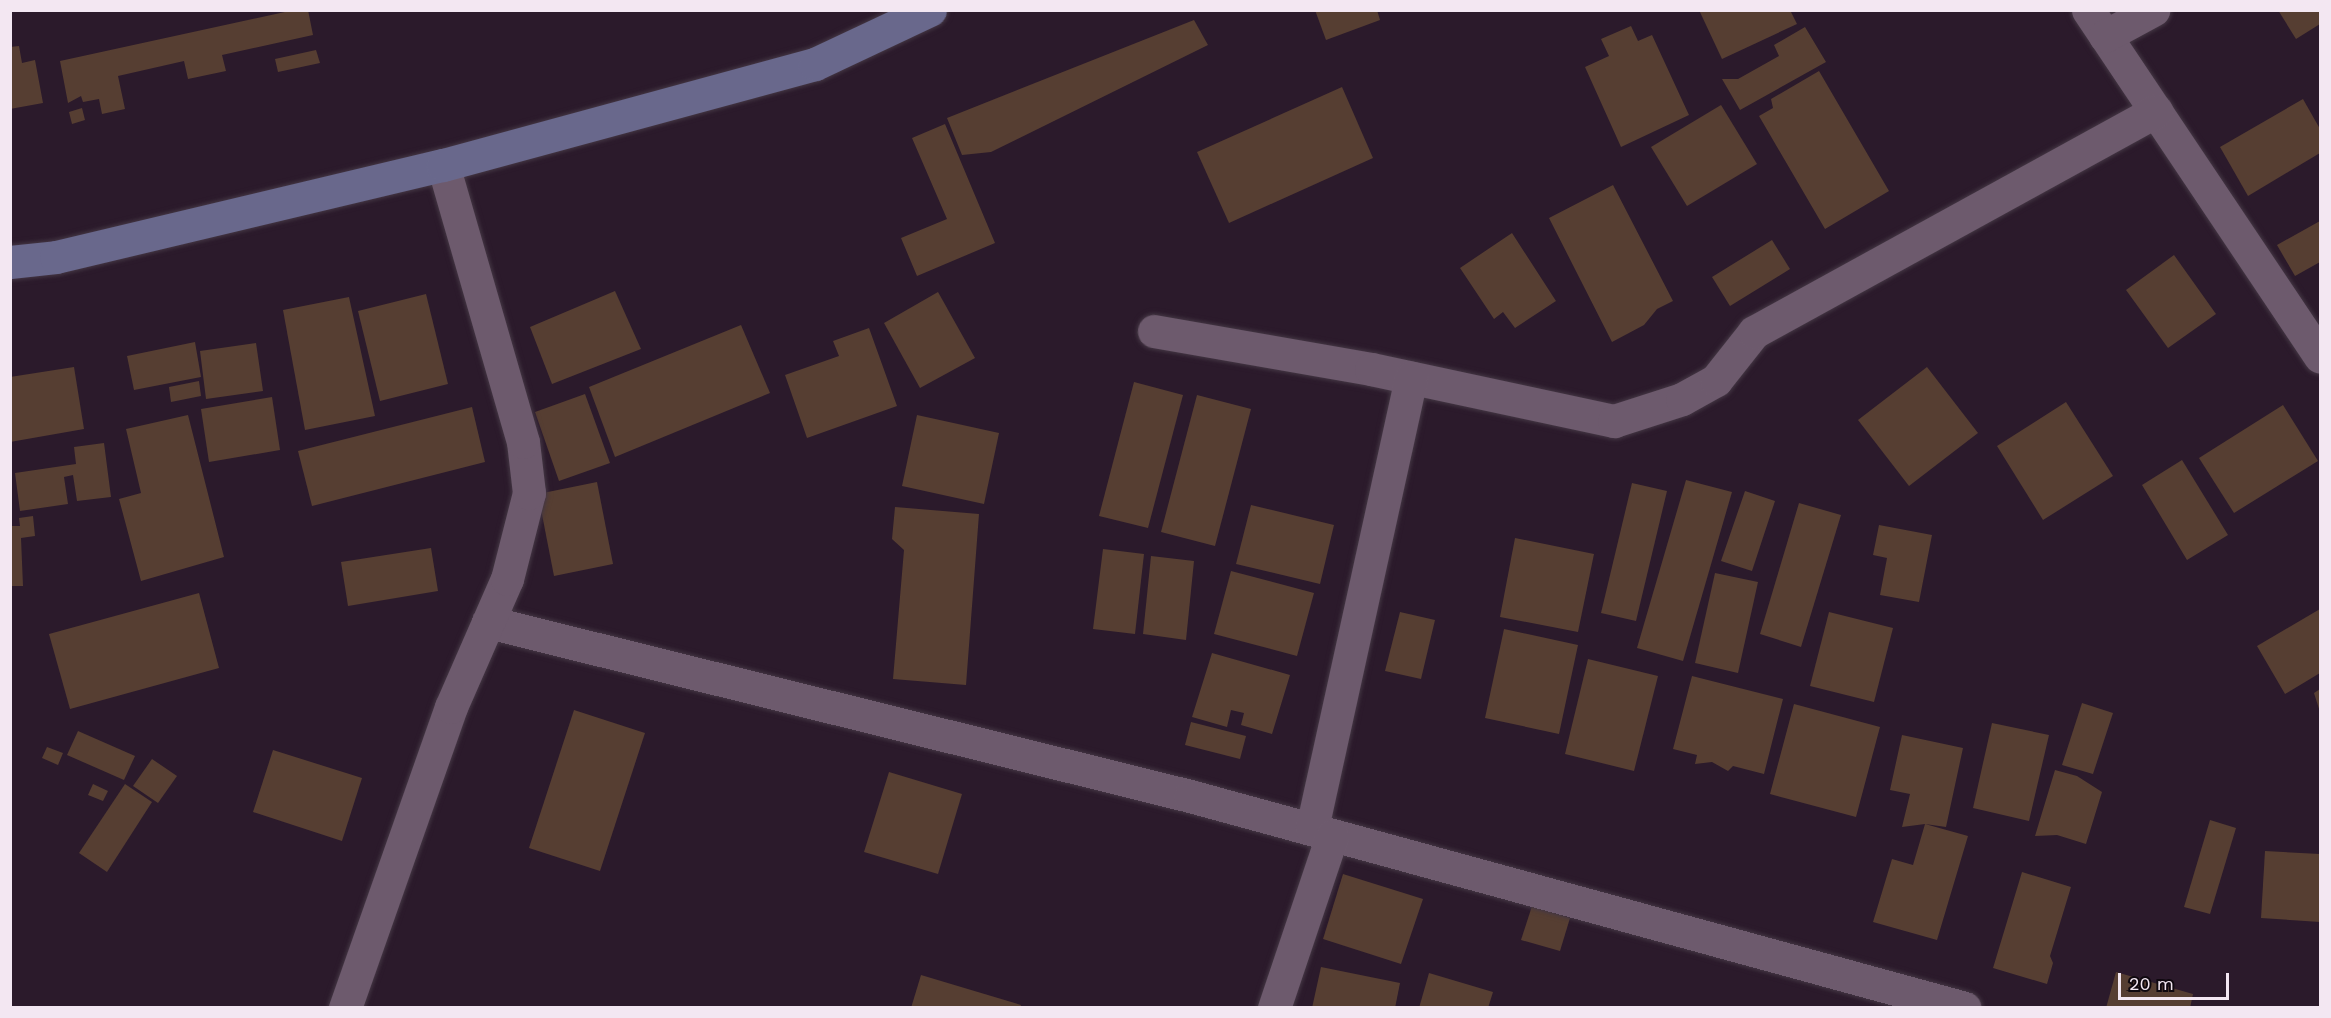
<!DOCTYPE html>
<style>
body{margin:0}
#map{position:relative;width:2331px;height:1018px;overflow:hidden;background:#2b1a2b;font-family:"Work Sans",sans-serif}
div>[style]{position:absolute}
.building>*{inset:0;background:#563e32}
.roads{filter:drop-shadow(0 0 2px #443744) drop-shadow(0 0 2px #443744)}
.street>*{height:33px;margin:-16.5px;padding:0 16.5px;transform-origin:16.5px;border-radius:16.5px;background:#6d5a6d}
.secondary>*{height:33px;margin:-16.5px;padding:0 16.5px;transform-origin:16.5px;border-radius:16.5px;background:#69688c}
span{translate:-50% -50%;white-space:nowrap;text-align:center;line-height:1.15;-webkit-text-stroke:4.5px #0f080f;paint-order:stroke}
.frame{position:absolute;inset:0;border:12px solid #f3e7f2;pointer-events:none}
.scale{position:absolute;left:2118px;top:973px;width:111px;height:27px;box-sizing:border-box;border:3px solid #f3e7f2;border-top:0;padding-left:8px;font-size:18px;line-height:21px;white-space:nowrap;color:#f3e7f2;-webkit-text-stroke:4px #0f080f;paint-order:stroke}
</style>
<div id="map">
<div class="building">
<i style="clip-path:polygon(294px 10px,308px 10px,313px 35px,222px 55px,226px 71px,188px 79px,184px 61px,118px 76px,125px 109px,102px 114px,99px 99px,83px 102px,81px 96px,68px 103px,60px 61px)"></i>
<i style="clip-path:polygon(1315px 10px,1377px 10px,1380px 20px,1326px 40px)"></i>
<i style="clip-path:polygon(1699px 10px,1790px 10px,1797px 24px,1722px 59px)"></i>
<i style="clip-path:polygon(2278px 10px,2320px 10px,2320px 24px,2296px 39px)"></i>
<i style="clip-path:polygon(1194px 20px,1208px 45px,991px 152px,962px 155px,947px 118px)"></i>
<i style="clip-path:polygon(1631px 26px,1638px 41px,1652px 35px,1689px 115px,1621px 147px,1585px 67px,1609px 56px,1601px 39px)"></i>
<i style="clip-path:polygon(1805px 27px,1826px 62px,1740px 110px,1722px 79px,1738px 79px,1779px 56px,1774px 45px)"></i>
<i style="clip-path:polygon(19px 46px,22px 63px,35px 60px,43px 103px,10px 109px,10px 47px)"></i>
<i style="clip-path:polygon(316px 50px,320px 63px,278px 72px,275px 59px)"></i>
<i style="clip-path:polygon(1819px 71px,1889px 191px,1825px 229px,1759px 116px,1773px 108px,1771px 99px)"></i>
<i style="clip-path:polygon(1342px 87px,1373px 158px,1229px 223px,1197px 152px)"></i>
<i style="clip-path:polygon(2303px 99px,2320px 129px,2320px 153px,2248px 196px,2220px 147px)"></i>
<i style="clip-path:polygon(1721px 105px,1757px 164px,1687px 206px,1651px 147px)"></i>
<i style="clip-path:polygon(82px 108px,85px 120px,72px 124px,69px 112px)"></i>
<i style="clip-path:polygon(945px 124px,995px 243px,917px 276px,901px 238px,947px 219px,912px 138px)"></i>
<i style="clip-path:polygon(1613px 185px,1673px 301px,1657px 309px,1644px 325px,1612px 342px,1549px 218px)"></i>
<i style="clip-path:polygon(2320px 221px,2320px 262px,2295px 276px,2277px 245px)"></i>
<i style="clip-path:polygon(1512px 233px,1556px 301px,1515px 328px,1503px 312px,1494px 319px,1460px 268px)"></i>
<i style="clip-path:polygon(1772px 240px,1790px 269px,1730px 306px,1712px 277px)"></i>
<i style="clip-path:polygon(2174px 255px,2216px 314px,2168px 348px,2126px 290px)"></i>
<i style="clip-path:polygon(615px 291px,641px 349px,552px 384px,530px 327px)"></i>
<i style="clip-path:polygon(938px 292px,975px 358px,920px 388px,884px 323px)"></i>
<i style="clip-path:polygon(426px 294px,448px 384px,380px 401px,358px 311px)"></i>
<i style="clip-path:polygon(349px 297px,375px 416px,305px 430px,283px 310px)"></i>
<i style="clip-path:polygon(741px 325px,770px 393px,615px 457px,589px 387px)"></i>
<i style="clip-path:polygon(869px 328px,897px 406px,807px 438px,785px 375px,839px 356px,833px 341px)"></i>
<i style="clip-path:polygon(195px 342px,201px 377px,134px 390px,127px 356px)"></i>
<i style="clip-path:polygon(256px 343px,263px 391px,206px 399px,200px 351px)"></i>
<i style="clip-path:polygon(74px 367px,84px 429px,10px 442px,10px 377px)"></i>
<i style="clip-path:polygon(1927px 367px,1978px 433px,1909px 486px,1858px 420px)"></i>
<i style="clip-path:polygon(199px 381px,201px 396px,171px 402px,169px 387px)"></i>
<i style="clip-path:polygon(1134px 382px,1183px 395px,1148px 528px,1099px 516px)"></i>
<i style="clip-path:polygon(585px 394px,610px 463px,559px 481px,535px 412px)"></i>
<i style="clip-path:polygon(1197px 395px,1251px 409px,1215px 546px,1161px 532px)"></i>
<i style="clip-path:polygon(272px 397px,280px 450px,209px 462px,201px 409px)"></i>
<i style="clip-path:polygon(2066px 402px,2113px 476px,2043px 520px,1997px 446px)"></i>
<i style="clip-path:polygon(2283px 405px,2318px 461px,2234px 513px,2199px 458px)"></i>
<i style="clip-path:polygon(472px 407px,485px 462px,312px 506px,298px 451px)"></i>
<i style="clip-path:polygon(188px 415px,224px 557px,141px 581px,119px 499px,141px 493px,126px 429px)"></i>
<i style="clip-path:polygon(917px 415px,999px 433px,984px 504px,902px 486px)"></i>
<i style="clip-path:polygon(104px 443px,111px 497px,77px 501px,73px 475px,64px 477px,68px 504px,20px 511px,15px 473px,76px 464px,74px 447px)"></i>
<i style="clip-path:polygon(2182px 460px,2228px 535px,2187px 560px,2142px 485px)"></i>
<i style="clip-path:polygon(1686px 480px,1732px 492px,1683px 661px,1637px 648px)"></i>
<i style="clip-path:polygon(597px 482px,613px 564px,554px 576px,538px 494px)"></i>
<i style="clip-path:polygon(1632px 483px,1667px 491px,1636px 621px,1601px 613px)"></i>
<i style="clip-path:polygon(1745px 491px,1775px 501px,1752px 571px,1721px 561px)"></i>
<i style="clip-path:polygon(1799px 503px,1841px 515px,1801px 647px,1760px 634px)"></i>
<i style="clip-path:polygon(1251px 505px,1334px 525px,1320px 584px,1236px 564px)"></i>
<i style="clip-path:polygon(895px 507px,979px 514px,966px 685px,893px 679px,904px 550px,892px 539px)"></i>
<i style="clip-path:polygon(33px 516px,35px 536px,21px 538px,23px 586px,10px 586px,10px 526px,20px 526px,19px 518px)"></i>
<i style="clip-path:polygon(1879px 525px,1932px 535px,1919px 602px,1880px 595px,1887px 558px,1873px 555px)"></i>
<i style="clip-path:polygon(1515px 538px,1594px 554px,1578px 632px,1500px 617px)"></i>
<i style="clip-path:polygon(431px 548px,438px 591px,348px 606px,341px 562px)"></i>
<i style="clip-path:polygon(1103px 549px,1144px 554px,1135px 634px,1093px 629px)"></i>
<i style="clip-path:polygon(1151px 556px,1194px 561px,1186px 640px,1143px 634px)"></i>
<i style="clip-path:polygon(1231px 571px,1314px 593px,1297px 656px,1214px 634px)"></i>
<i style="clip-path:polygon(1715px 573px,1758px 582px,1738px 673px,1695px 663px)"></i>
<i style="clip-path:polygon(199px 593px,219px 668px,70px 709px,49px 634px)"></i>
<i style="clip-path:polygon(2320px 609px,2320px 673px,2285px 694px,2257px 646px)"></i>
<i style="clip-path:polygon(1400px 612px,1435px 620px,1421px 679px,1385px 671px)"></i>
<i style="clip-path:polygon(1829px 612px,1893px 628px,1874px 702px,1810px 686px)"></i>
<i style="clip-path:polygon(1504px 629px,1578px 645px,1559px 734px,1485px 718px)"></i>
<i style="clip-path:polygon(1212px 653px,1290px 675px,1272px 734px,1241px 725px,1244px 713px,1231px 710px,1227px 727px,1192px 717px)"></i>
<i style="clip-path:polygon(1588px 659px,1658px 676px,1634px 771px,1565px 754px)"></i>
<i style="clip-path:polygon(1692px 676px,1783px 699px,1764px 774px,1733px 766px,1728px 771px,1712px 762px,1695px 764px,1697px 755px,1673px 749px)"></i>
<i style="clip-path:polygon(2320px 689px,2320px 712px,2314px 693px)"></i>
<i style="clip-path:polygon(2082px 703px,2113px 713px,2093px 774px,2062px 765px)"></i>
<i style="clip-path:polygon(1794px 704px,1880px 727px,1856px 817px,1770px 794px)"></i>
<i style="clip-path:polygon(574px 710px,645px 733px,600px 871px,529px 848px)"></i>
<i style="clip-path:polygon(1191px 722px,1246px 736px,1240px 759px,1185px 745px)"></i>
<i style="clip-path:polygon(1992px 723px,2049px 735px,2029px 821px,1973px 808px)"></i>
<i style="clip-path:polygon(78px 731px,135px 756px,124px 780px,67px 755px)"></i>
<i style="clip-path:polygon(1902px 735px,1963px 748px,1946px 827px,1925px 824px,1968px 836px,1937px 940px,1873px 922px,1892px 859px,1913px 865px,1925px 824px,1902px 827px,1910px 794px,1890px 790px)"></i>
<i style="clip-path:polygon(47px 747px,63px 753px,58px 765px,42px 758px)"></i>
<i style="clip-path:polygon(273px 750px,362px 778px,342px 841px,253px 812px)"></i>
<i style="clip-path:polygon(152px 759px,177px 776px,158px 803px,133px 786px)"></i>
<i style="clip-path:polygon(2055px 770px,2077px 776px,2102px 792px,2086px 844px,2057px 835px,2035px 836px)"></i>
<i style="clip-path:polygon(889px 772px,962px 794px,938px 874px,864px 852px)"></i>
<i style="clip-path:polygon(93px 784px,108px 791px,103px 801px,88px 795px)"></i>
<i style="clip-path:polygon(125px 784px,152px 802px,107px 872px,79px 853px)"></i>
<i style="clip-path:polygon(2210px 820px,2236px 828px,2210px 914px,2184px 907px)"></i>
<i style="clip-path:polygon(2265px 851px,2320px 854px,2320px 922px,2261px 918px)"></i>
<i style="clip-path:polygon(2022px 872px,2071px 887px,2050px 956px,2053px 963px,2047px 984px,1993px 968px)"></i>
<i style="clip-path:polygon(1343px 874px,1423px 899px,1401px 964px,1323px 939px)"></i>
<i style="clip-path:polygon(1532px 906px,1570px 918px,1560px 951px,1521px 940px)"></i>
<i style="clip-path:polygon(1321px 967px,1400px 983px,1395px 1008px,1312px 1008px)"></i>
<i style="clip-path:polygon(2116px 972px,2193px 994px,2190px 1008px,2106px 1008px)"></i>
<i style="clip-path:polygon(1429px 973px,1493px 992px,1488px 1008px,1419px 1008px)"></i>
<i style="clip-path:polygon(921px 975px,1021px 1005px,1020px 1008px,911px 1008px)"></i>
</div>
<div class="roads">
<div class="street">
<i style="left:2088px;top:10px;width:417px;rotate:56.2deg"></i>
<i style="left:2105px;top:36px;width:55px;rotate:-28.4deg"></i>
<i style="left:1154px;top:331px;width:220px;rotate:9.9deg"></i>
<i style="left:1371px;top:369px;width:249px;rotate:12.1deg"></i>
<i style="left:1614px;top:421px;width:71px;rotate:-17.9deg"></i>
<i style="left:1682px;top:399px;width:39px;rotate:-29deg"></i>
<i style="left:1716px;top:380px;width:61px;rotate:-51.6deg"></i>
<i style="left:1754px;top:332px;width:459px;rotate:-28.8deg"></i>
<i style="left:488px;top:622px;width:723px;rotate:13.92deg"></i>
<i style="left:1190px;top:796px;width:803px;rotate:15.3deg"></i>
<i style="left:1312px;top:828px;width:461px;rotate:-77.6deg"></i>
<i style="left:345px;top:1008px;width:319px;rotate:-70.6deg"></i>
<i style="left:451px;top:707px;width:140px;rotate:-66.4deg"></i>
<i style="left:507px;top:579px;width:89px;rotate:-75.7deg"></i>
<i style="left:529px;top:493px;width:51px;rotate:-96.7deg"></i>
<i style="left:523px;top:442px;width:288px;rotate:-106.1deg"></i>
<i style="left:1274px;top:1008px;width:182px;rotate:-71.4deg"></i>
</div>
<div class="secondary">
<i style="left:10px;top:262px;width:46px;rotate:-6.2deg"></i>
<i style="left:56px;top:257px;width:398px;rotate:-13.4deg"></i>
<i style="left:443px;top:165px;width:385px;rotate:-15.2deg"></i>
<i style="left:815px;top:64px;width:127px;rotate:-25.2deg"></i>
</div>
</div>
<div class="frame"></div>
<div class="scale">20 m</div>
</div>
